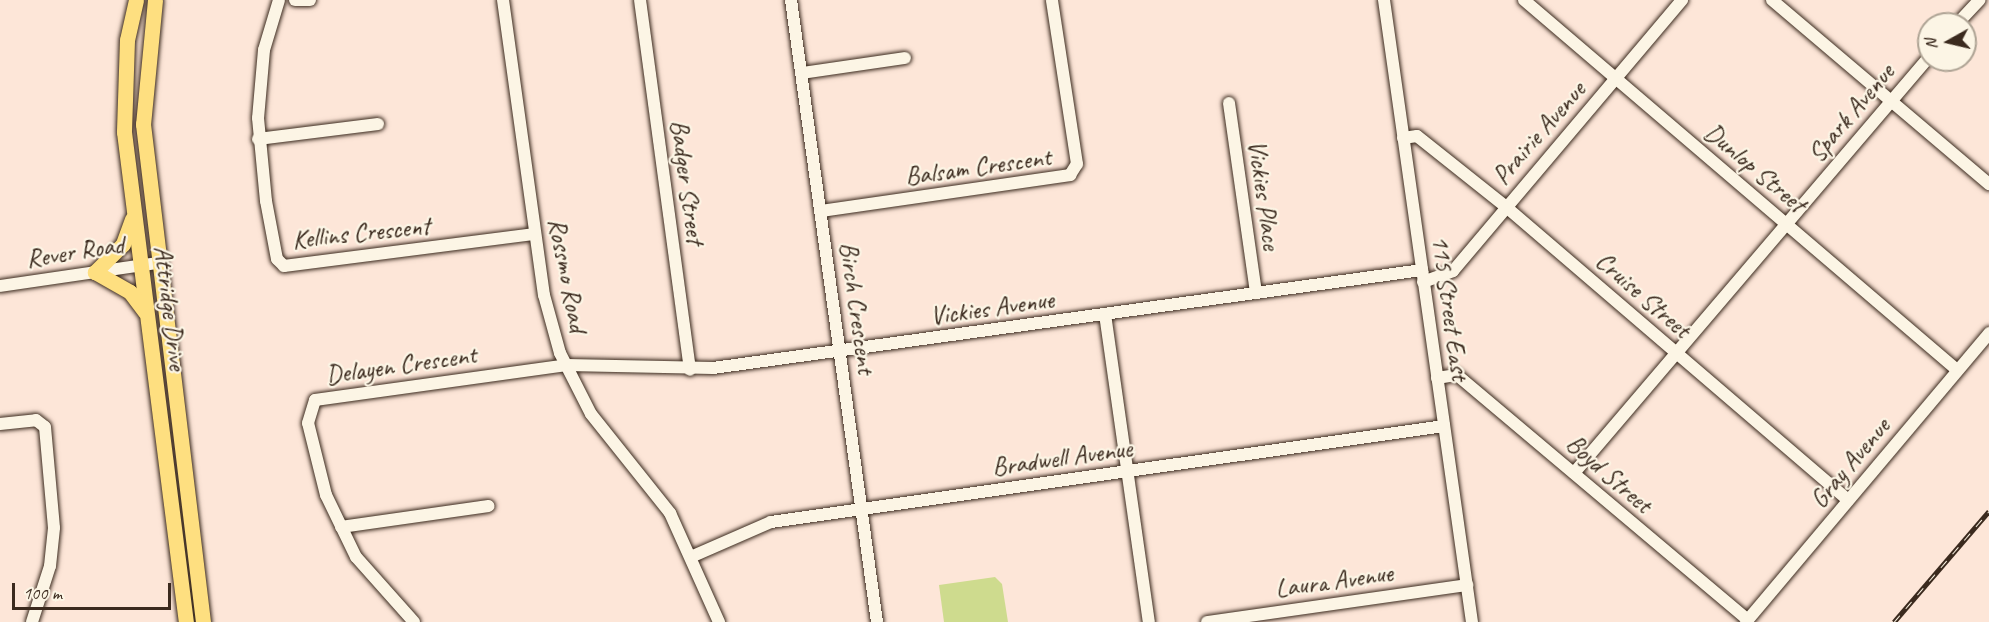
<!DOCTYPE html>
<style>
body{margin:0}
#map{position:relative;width:1989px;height:622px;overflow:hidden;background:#fde6d8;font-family:Caveat,sans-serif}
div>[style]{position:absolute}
.green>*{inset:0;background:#cedb8e}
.roads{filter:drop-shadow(0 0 2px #3b2a1e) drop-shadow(0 0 2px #3b2a1e)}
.minor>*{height:12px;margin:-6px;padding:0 6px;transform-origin:6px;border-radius:6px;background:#fcf5e5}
.major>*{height:15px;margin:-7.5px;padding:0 7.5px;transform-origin:7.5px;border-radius:7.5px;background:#fedf80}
.rail>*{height:5px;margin-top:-2.5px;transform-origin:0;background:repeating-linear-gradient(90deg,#fcf5e5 0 9px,#3b2a1e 0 18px);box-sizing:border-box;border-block:2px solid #3b2a1e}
span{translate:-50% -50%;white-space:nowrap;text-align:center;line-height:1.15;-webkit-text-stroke:4.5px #fcf5e5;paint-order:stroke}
.street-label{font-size:26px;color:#3b2a1e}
.north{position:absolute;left:1917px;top:12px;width:60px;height:60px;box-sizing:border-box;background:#fcf5e5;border:2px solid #afa495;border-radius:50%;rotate:262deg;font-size:16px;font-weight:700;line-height:24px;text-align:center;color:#3b2a1e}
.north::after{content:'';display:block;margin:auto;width:21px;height:27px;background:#3b2a1e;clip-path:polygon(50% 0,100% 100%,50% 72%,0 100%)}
.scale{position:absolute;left:12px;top:583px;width:159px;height:27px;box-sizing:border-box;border:3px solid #3b2a1e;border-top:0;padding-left:8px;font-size:18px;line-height:21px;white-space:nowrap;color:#3b2a1e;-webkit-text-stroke:4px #fcf5e5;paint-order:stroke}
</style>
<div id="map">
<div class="green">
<i style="clip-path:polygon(995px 577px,1002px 584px,1008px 622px,944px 622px,939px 585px)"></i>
</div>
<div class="roads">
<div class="minor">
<i style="left:279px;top:0;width:52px;rotate:106.7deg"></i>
<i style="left:264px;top:50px;width:68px;rotate:95deg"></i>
<i style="left:258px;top:118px;width:83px;rotate:84.5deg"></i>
<i style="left:266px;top:201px;width:59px;rotate:79.3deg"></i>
<i style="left:277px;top:259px;width:10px;rotate:45deg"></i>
<i style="left:284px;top:266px;width:253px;rotate:-7.3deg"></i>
<i style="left:295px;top:0;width:15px"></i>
<i style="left:503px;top:0;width:298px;rotate:82.1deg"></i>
<i style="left:544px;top:295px;width:60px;rotate:74.6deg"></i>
<i style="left:560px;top:353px;width:68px;rotate:63.1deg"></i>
<i style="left:591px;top:414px;width:127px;rotate:51.4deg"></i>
<i style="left:670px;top:513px;width:120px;rotate:65.8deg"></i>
<i style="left:640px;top:0;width:373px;rotate:82.3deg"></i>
<i style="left:791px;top:0;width:628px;rotate:82.13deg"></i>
<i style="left:1384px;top:0;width:628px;rotate:81.95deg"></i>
<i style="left:1524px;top:0;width:570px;rotate:40.51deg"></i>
<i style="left:1772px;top:0;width:285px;rotate:40.3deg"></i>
<i style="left:1957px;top:24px;width:33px;rotate:-47deg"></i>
<i style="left:802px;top:73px;width:104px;rotate:-8.3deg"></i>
<i style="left:1229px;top:103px;width:192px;rotate:81.9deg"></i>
<i style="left:1403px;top:138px;width:14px;rotate:-8deg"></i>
<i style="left:1417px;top:136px;width:112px;rotate:38.5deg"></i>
<i style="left:1505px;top:206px;width:452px;rotate:40.6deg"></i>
<i style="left:258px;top:139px;width:121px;rotate:-7.1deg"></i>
<i style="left:821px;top:211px;width:252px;rotate:-8.2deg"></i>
<i style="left:1070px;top:175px;width:13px;rotate:-58deg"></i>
<i style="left:1077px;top:164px;width:166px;rotate:-98.7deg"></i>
<i style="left:1423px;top:282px;width:32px;rotate:-20deg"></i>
<i style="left:1453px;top:271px;width:355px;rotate:-49.8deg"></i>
<i style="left:0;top:286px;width:159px;rotate:-8.3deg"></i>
<i style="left:1105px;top:314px;width:311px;rotate:81.9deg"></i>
<i style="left:1437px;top:378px;width:20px;rotate:-9deg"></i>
<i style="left:1457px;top:375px;width:380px;rotate:40.1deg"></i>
<i style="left:0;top:424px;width:36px;rotate:-6deg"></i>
<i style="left:36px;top:420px;width:11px;rotate:38deg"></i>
<i style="left:45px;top:427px;width:101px;rotate:84.9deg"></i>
<i style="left:54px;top:528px;width:38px;rotate:96deg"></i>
<i style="left:50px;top:566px;width:59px;rotate:107.8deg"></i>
<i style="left:1574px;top:473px;width:547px;rotate:-49.52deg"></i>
<i style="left:341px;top:527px;width:149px;rotate:-8.1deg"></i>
<i style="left:693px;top:556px;width:85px;rotate:-23.6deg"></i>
<i style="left:771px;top:522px;width:680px;rotate:-8.12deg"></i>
<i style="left:414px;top:622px;width:87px;rotate:-131.7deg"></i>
<i style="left:356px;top:557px;width:69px;rotate:-115.8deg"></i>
<i style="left:326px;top:495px;width:74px;rotate:-104deg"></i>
<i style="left:308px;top:423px;width:24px;rotate:-73deg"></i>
<i style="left:315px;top:400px;width:254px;rotate:-7.9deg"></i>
<i style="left:567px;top:365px;width:146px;rotate:1.2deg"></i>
<i style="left:713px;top:368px;width:716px;rotate:-7.87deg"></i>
<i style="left:1207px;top:622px;width:263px;rotate:-8.1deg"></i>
<i style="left:1746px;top:622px;width:378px;rotate:-49.9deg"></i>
</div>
<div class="major">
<i style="left:136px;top:0;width:41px;rotate:102.7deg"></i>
<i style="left:127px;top:40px;width:92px;rotate:91.9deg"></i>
<i style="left:124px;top:132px;width:494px;rotate:82.8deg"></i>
<i style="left:155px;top:0;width:125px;rotate:95.5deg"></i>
<i style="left:143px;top:124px;width:502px;rotate:83.13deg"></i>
<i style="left:132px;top:219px;width:27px;rotate:110deg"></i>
<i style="left:123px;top:244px;width:40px;rotate:135deg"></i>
<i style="left:95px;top:272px;width:40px;rotate:29.7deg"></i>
<i style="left:130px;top:292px;width:25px;rotate:53deg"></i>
</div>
</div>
<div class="rail">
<i style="left:1894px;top:622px;width:146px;rotate:-49.4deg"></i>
</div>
<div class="street-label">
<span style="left:1851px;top:113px;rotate:-50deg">Spark Avenue</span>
<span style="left:1539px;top:133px;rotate:-49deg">Prairie Avenue</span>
<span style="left:978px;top:167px;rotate:-8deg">Balsam Crescent</span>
<span style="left:1755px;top:168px;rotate:40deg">Dunlop Street</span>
<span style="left:687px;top:182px;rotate:82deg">Badger Street</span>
<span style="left:1264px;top:195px;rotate:82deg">Vickies Place</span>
<span style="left:361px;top:233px;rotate:-6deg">Kellins Crescent</span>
<span style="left:75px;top:252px;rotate:-9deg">Rever Road</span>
<span style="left:567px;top:275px;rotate:79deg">Rossmo Road</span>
<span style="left:1643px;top:295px;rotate:41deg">Cruise Street</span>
<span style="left:170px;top:308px;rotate:83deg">Attridge Drive</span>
<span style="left:857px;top:308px;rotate:82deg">Birch Crescent</span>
<span style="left:992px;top:308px;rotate:-8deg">Vickies Avenue</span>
<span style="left:1450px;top:308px;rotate:82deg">115 Street East</span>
<span style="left:401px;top:365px;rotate:-8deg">Delayen Crescent</span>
<span style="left:1062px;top:458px;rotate:-8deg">Bradwell Avenue</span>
<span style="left:1850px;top:463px;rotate:-50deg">Gray Avenue</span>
<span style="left:1609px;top:474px;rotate:41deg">Boyd Street</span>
<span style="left:1334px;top:581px;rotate:-8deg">Laura Avenue</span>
</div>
<div class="north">N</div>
<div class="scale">100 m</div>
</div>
